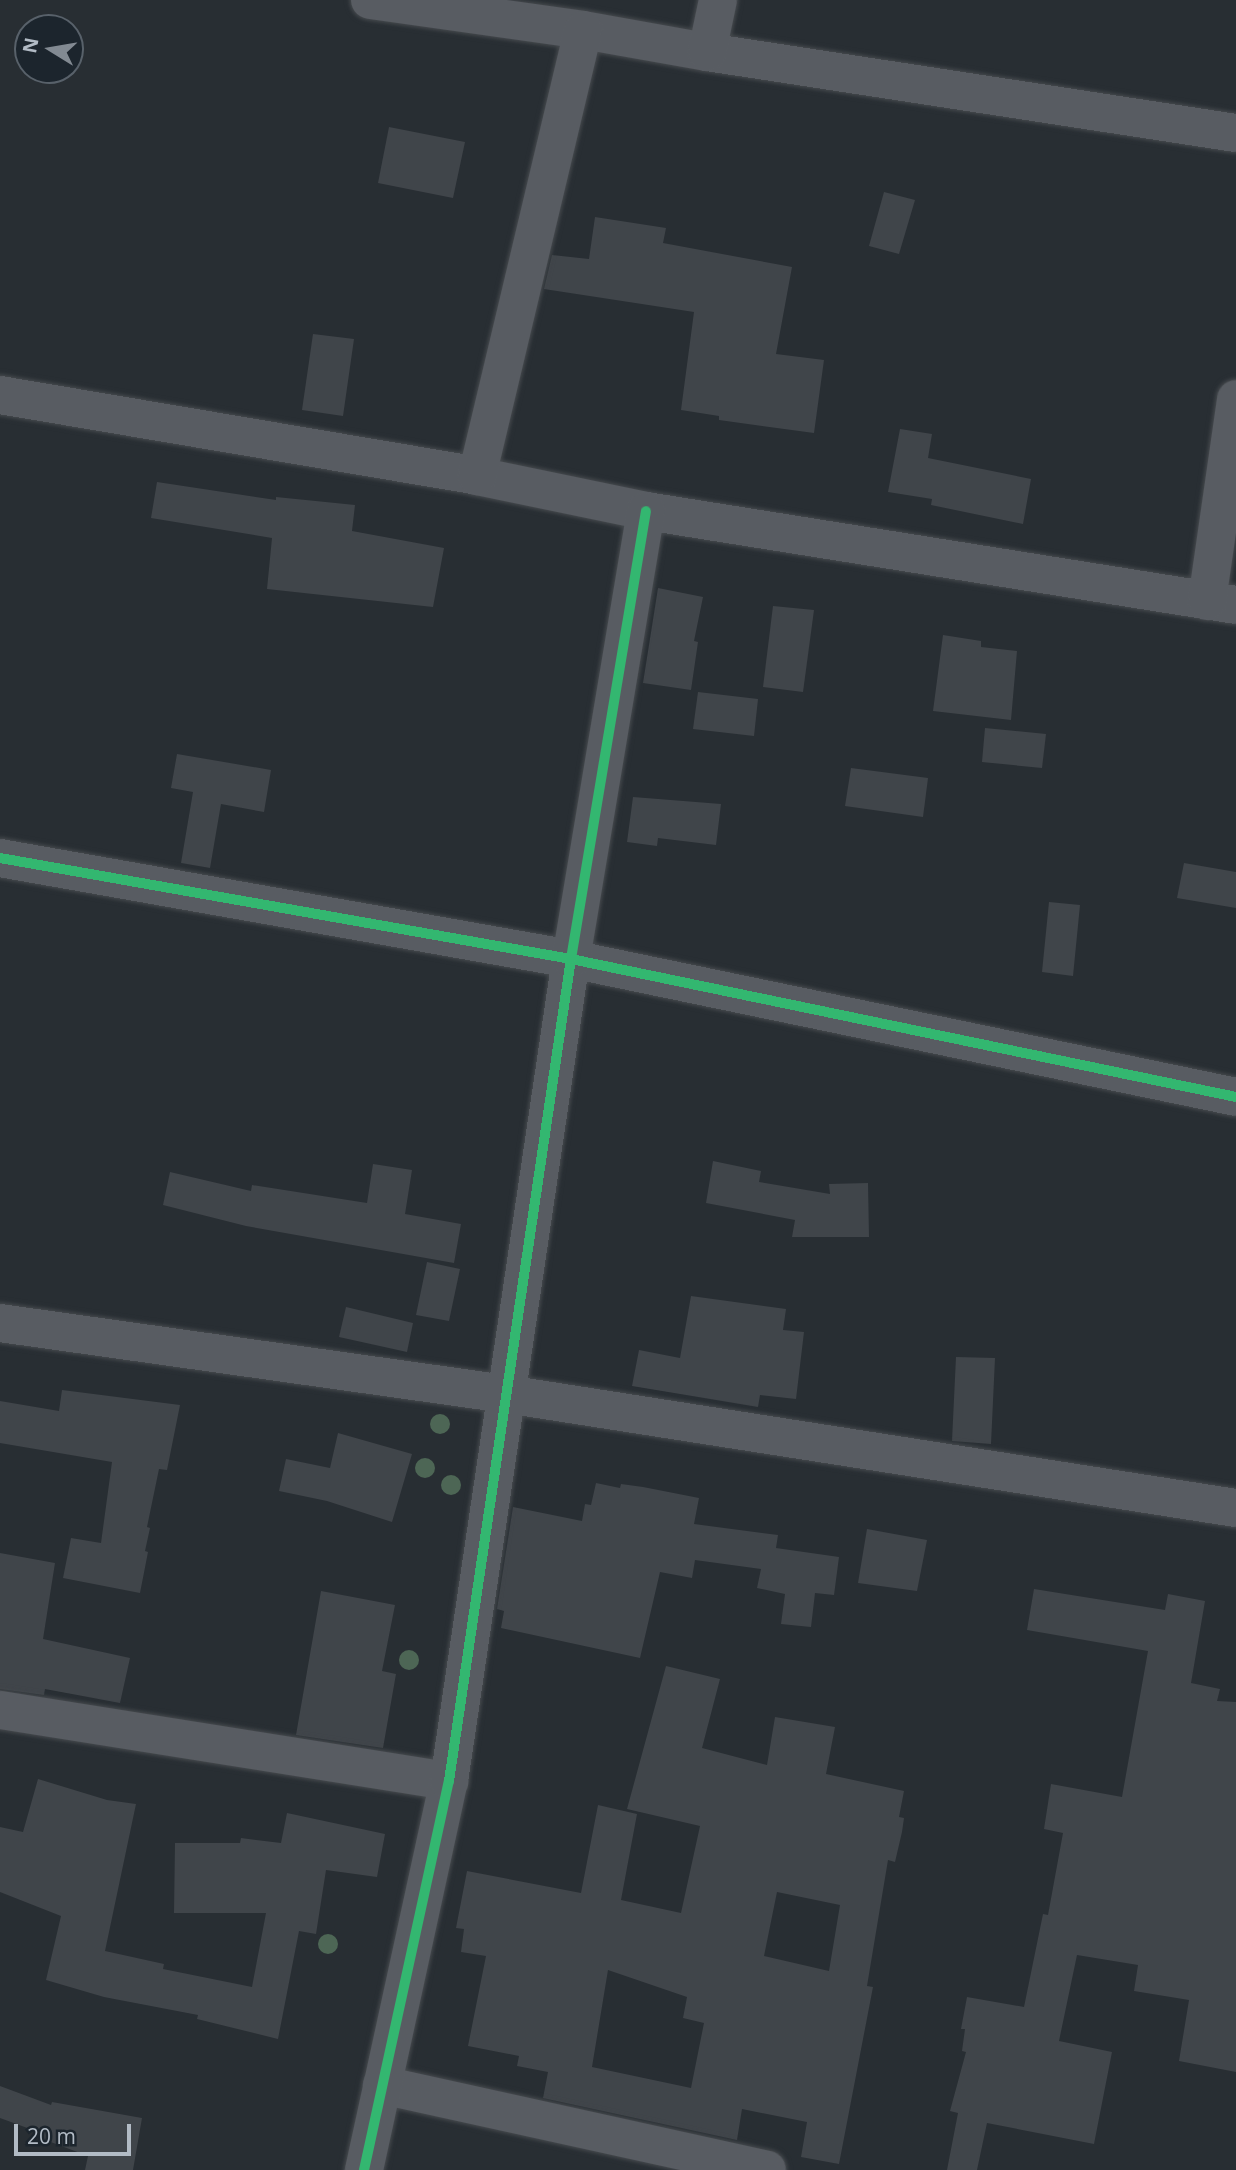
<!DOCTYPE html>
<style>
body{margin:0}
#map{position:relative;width:1236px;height:2170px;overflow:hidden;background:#282e33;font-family:"Open Sans",sans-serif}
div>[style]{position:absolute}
.building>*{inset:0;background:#40454a}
.roads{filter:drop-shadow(0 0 2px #464a4e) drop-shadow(0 0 2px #464a4e)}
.minor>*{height:38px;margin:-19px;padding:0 19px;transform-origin:19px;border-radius:19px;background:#585c62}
.cycleway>*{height:10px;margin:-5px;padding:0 5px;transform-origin:5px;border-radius:5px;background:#33b770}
.trees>*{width:20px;height:20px;margin:-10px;border-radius:50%;background:#4d6655}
span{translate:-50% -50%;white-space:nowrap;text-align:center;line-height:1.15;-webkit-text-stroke:5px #1c252d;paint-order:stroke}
.north{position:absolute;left:14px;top:14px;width:70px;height:70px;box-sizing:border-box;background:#1c252d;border:2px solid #58616a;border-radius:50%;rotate:281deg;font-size:19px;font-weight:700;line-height:28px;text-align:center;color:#b2bbc5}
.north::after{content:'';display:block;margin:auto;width:24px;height:32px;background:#828a92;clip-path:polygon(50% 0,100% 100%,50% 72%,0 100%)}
.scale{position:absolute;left:14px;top:2124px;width:117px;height:32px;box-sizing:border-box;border:4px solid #b2bbc5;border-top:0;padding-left:9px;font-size:21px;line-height:24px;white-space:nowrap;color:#b2bbc5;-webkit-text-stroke:5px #1c252d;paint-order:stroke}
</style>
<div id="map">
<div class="building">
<i style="clip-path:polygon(389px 127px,465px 142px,453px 198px,378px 183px)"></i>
<i style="clip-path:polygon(884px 192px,915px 200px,899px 254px,869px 246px)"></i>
<i style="clip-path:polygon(595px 217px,666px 228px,663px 243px,792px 267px,776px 354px,824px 360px,814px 433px,719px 420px,719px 416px,681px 410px,694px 312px,544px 289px,552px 255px,589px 259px)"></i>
<i style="clip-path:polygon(313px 334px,354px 339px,343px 416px,302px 410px)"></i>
<i style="clip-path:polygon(900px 429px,932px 434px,928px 458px,1031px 479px,1023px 524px,931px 505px,932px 499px,888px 492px)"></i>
<i style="clip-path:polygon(157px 482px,276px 500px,276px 497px,355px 505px,352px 531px,444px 548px,433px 607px,267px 589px,272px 538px,151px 518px)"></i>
<i style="clip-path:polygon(658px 588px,703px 597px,694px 641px,698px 642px,691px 690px,643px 683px)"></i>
<i style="clip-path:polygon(773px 606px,814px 610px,803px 692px,763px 687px)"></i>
<i style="clip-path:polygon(943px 635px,981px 641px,981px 647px,1017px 651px,1011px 720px,933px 711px)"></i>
<i style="clip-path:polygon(698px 692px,758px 699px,754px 736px,693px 729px)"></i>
<i style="clip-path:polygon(985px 728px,1046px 734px,1042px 768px,982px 762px)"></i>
<i style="clip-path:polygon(177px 754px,271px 770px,264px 812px,221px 804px,210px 868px,181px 863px,193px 792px,171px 788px)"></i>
<i style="clip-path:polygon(851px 768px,928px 778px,923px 817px,845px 806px)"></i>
<i style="clip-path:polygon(633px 797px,721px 804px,716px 845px,658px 838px,657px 846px,627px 842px)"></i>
<i style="clip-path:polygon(1184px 863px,1236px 872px,1236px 908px,1177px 898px)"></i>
<i style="clip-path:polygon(1049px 902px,1080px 905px,1073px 976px,1042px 972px)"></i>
<i style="clip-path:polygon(713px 1161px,761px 1171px,759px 1182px,830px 1194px,829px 1184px,868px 1183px,869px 1237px,792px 1237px,795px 1220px,706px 1203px)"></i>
<i style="clip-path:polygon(373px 1164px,412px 1170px,405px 1214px,461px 1224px,454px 1263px,246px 1226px,163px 1205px,170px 1172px,251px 1191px,252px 1185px,367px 1203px)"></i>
<i style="clip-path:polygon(427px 1262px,460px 1269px,449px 1321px,416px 1315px)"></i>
<i style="clip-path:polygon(691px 1296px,786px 1309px,783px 1330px,804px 1332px,796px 1399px,760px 1395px,758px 1407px,632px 1386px,639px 1350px,680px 1358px)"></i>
<i style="clip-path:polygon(346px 1307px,413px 1323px,407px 1352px,339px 1337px)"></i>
<i style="clip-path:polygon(956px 1357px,995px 1358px,991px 1444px,952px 1441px)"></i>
<i style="clip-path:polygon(62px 1390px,180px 1405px,167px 1470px,159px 1469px,147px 1527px,150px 1528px,145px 1551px,148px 1552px,140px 1593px,63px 1578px,71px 1538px,101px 1543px,112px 1462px,0 1443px,0 1401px,59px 1411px)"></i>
<i style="clip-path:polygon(338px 1433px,412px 1454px,392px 1522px,327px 1501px,279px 1491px,286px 1459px,330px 1468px)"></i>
<i style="clip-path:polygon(596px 1483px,620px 1488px,621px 1484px,643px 1487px,699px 1498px,694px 1524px,778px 1535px,776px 1548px,839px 1557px,834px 1595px,815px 1593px,811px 1627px,781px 1624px,785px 1594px,757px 1588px,761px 1569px,695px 1560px,692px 1578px,660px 1572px,640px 1658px,501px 1628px,504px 1611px,497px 1609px,513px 1507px,582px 1521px,585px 1504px,591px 1505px)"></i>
<i style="clip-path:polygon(867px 1529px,927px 1540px,917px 1591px,858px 1583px)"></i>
<i style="clip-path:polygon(0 1553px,55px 1563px,43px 1639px,130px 1658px,120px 1703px,45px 1689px,44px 1695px,0 1689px)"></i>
<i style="clip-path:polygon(1034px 1589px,1165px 1610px,1168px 1594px,1205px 1601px,1191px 1683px,1220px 1689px,1217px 1701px,1236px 1702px,1236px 2072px,1179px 2061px,1189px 2000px,1134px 1991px,1138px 1965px,1077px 1955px,1059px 2041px,1112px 2052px,1094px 2144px,987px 2123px,977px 2170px,947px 2170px,958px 2113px,950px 2111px,966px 2052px,962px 2051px,965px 2029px,961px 2029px,967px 1997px,1024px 2007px,1043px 1914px,1048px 1915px,1063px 1833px,1044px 1829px,1051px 1784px,1122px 1797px,1148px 1651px,1027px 1630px)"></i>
<i style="clip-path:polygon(321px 1591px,395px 1605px,382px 1671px,396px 1674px,383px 1748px,296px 1735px)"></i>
<i style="clip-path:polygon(evenodd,666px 1666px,720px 1679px,702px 1748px,767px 1765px,775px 1717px,835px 1727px,826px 1774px,904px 1791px,899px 1817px,904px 1818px,902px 1832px,895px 1862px,888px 1860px,867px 1986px,873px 1987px,839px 2164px,801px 2157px,807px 2122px,742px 2109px,737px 2140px,543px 2098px,548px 2072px,517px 2066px,519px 2056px,468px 2046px,486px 1956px,461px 1952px,464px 1929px,456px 1928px,467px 1871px,581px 1893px,598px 1805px,637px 1814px,621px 1900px,681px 1913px,700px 1826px,627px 1809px,666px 1666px,777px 1892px,840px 1905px,829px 1971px,764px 1956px,777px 1892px,666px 1666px,608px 1970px,687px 1997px,683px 2018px,704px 2023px,691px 2088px,592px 2067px,608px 1970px)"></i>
<i style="clip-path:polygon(38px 1779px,107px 1800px,136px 1804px,105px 1951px,164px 1964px,163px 1969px,252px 1987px,266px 1913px,174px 1913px,175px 1843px,240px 1843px,241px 1838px,281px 1843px,287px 1813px,385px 1834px,377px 1877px,326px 1870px,316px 1934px,299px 1931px,278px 2039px,197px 2019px,198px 2015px,104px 1997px,46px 1980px,61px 1916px,0 1892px,0 1827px,23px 1832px)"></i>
<i style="clip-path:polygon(0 2086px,51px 2105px,52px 2102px,142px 2118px,133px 2170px,85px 2170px,88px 2156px,40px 2138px,41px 2133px,0 2118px)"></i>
</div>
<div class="roads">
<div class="minor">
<i style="left:370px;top:0;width:215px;rotate:8deg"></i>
<i style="left:583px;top:30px;width:126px;rotate:10.1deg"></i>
<i style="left:707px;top:52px;width:535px;rotate:8.71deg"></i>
<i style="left:707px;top:52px;width:53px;rotate:-78.1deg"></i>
<i style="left:0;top:395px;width:484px;rotate:9.6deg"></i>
<i style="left:477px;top:476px;width:173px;rotate:11.7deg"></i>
<i style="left:646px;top:511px;width:597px;rotate:9.05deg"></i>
<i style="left:477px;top:476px;width:458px;rotate:-76.6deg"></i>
<i style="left:1207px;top:601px;width:204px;rotate:-81.8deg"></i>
<i style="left:0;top:858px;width:580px;rotate:10.03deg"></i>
<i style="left:571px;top:959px;width:679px;rotate:11.72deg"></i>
<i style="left:0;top:1323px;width:511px;rotate:7.99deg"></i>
<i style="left:506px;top:1394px;width:739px;rotate:8.88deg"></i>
<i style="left:0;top:1710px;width:455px;rotate:9deg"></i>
<i style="left:382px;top:2085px;width:394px;rotate:12.4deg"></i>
<i style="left:364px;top:2170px;width:398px;rotate:-77.7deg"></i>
<i style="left:449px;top:1781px;width:831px;rotate:-81.56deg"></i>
<i style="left:571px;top:959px;width:454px;rotate:-80.5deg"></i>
</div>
</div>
<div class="cycleway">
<i style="left:0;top:858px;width:580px;rotate:10.03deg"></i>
<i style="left:571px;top:959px;width:679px;rotate:11.72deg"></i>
<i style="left:364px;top:2170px;width:398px;rotate:-77.7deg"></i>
<i style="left:449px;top:1781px;width:831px;rotate:-81.56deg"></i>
<i style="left:571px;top:959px;width:454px;rotate:-80.5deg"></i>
</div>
<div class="trees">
<i style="left:440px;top:1424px"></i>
<i style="left:425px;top:1468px"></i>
<i style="left:451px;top:1485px"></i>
<i style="left:409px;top:1660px"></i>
<i style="left:328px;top:1944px"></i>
</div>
<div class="north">N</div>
<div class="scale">20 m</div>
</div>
